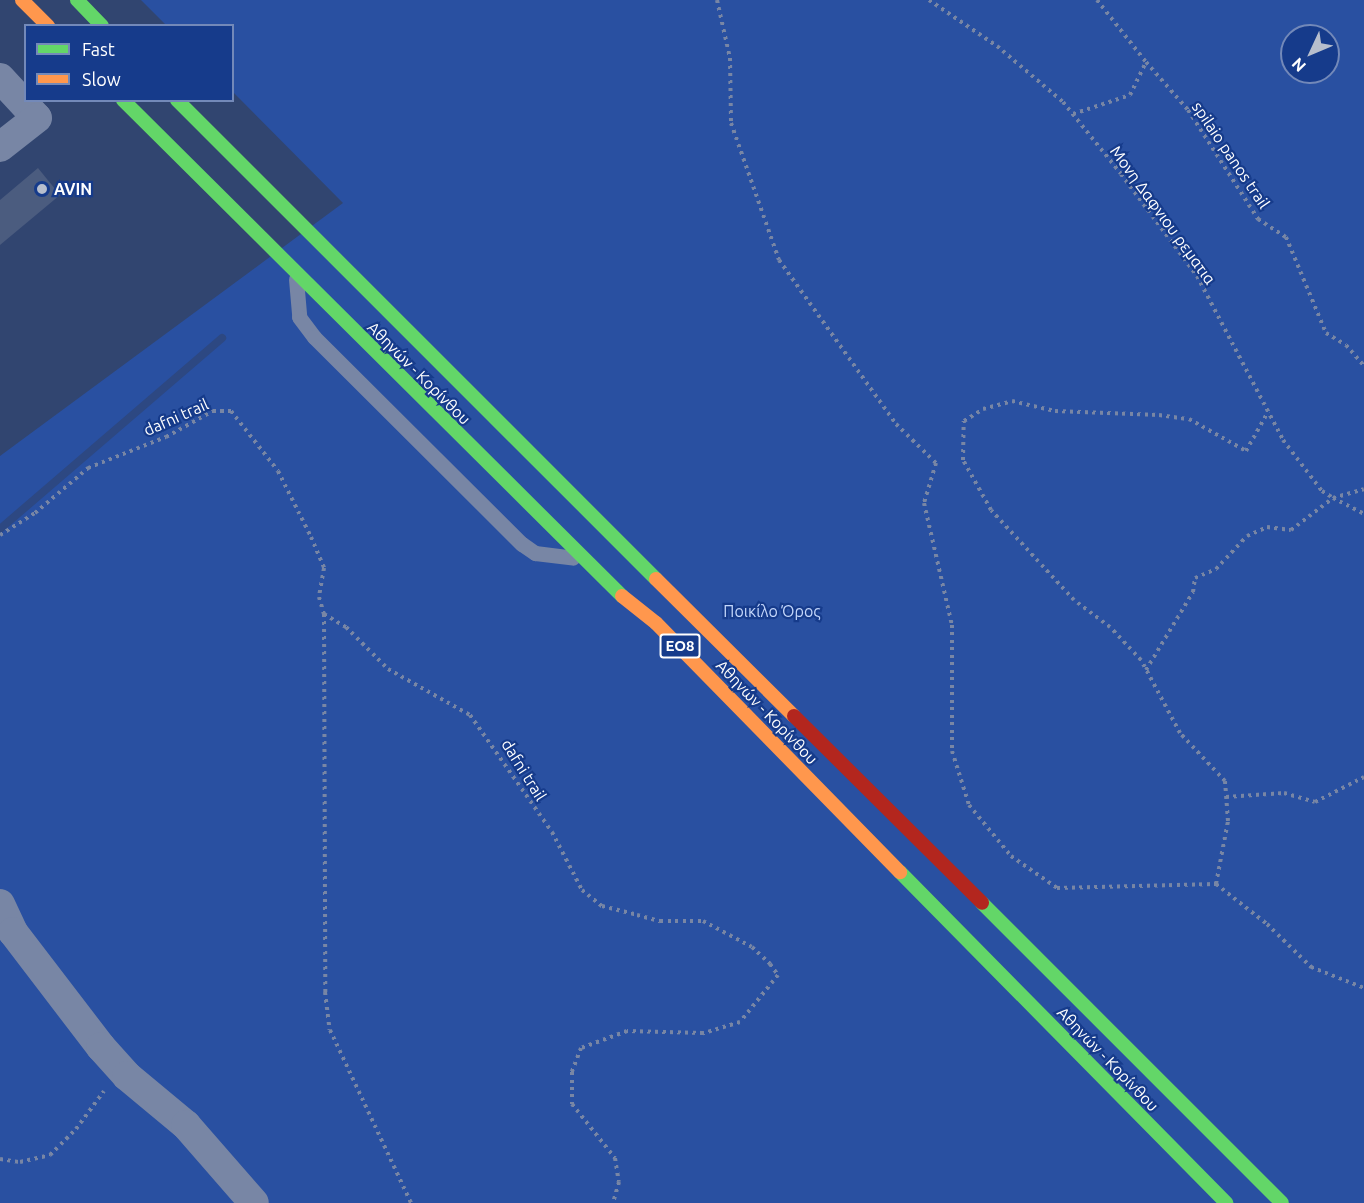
<!DOCTYPE html>
<meta charset="utf-8">
<style>
body{margin:0}
#map{position:relative;width:1364px;height:1203px;overflow:hidden;background:#314570;font-family:Ubuntu,sans-serif}
div>[style]{position:absolute}
.green>*{inset:0;background:#2950a1}
.stream>*{height:8px;margin:-4px;padding:0 4px;transform-origin:4px;border-radius:4px;background:#2d4882}
.building>*{inset:0;background:#4b5c7f}
.path>*{height:4px;margin-top:-2px;transform-origin:0;background:repeating-linear-gradient(90deg,#7886a5 0 3px,transparent 0 7.5px)}
.lane>*{height:15px;margin:-7.5px;padding:0 7.5px;transform-origin:7.5px;border-radius:7.5px;background:#7886a5}
.street>*{height:30px;margin:-15px;padding:0 15px;transform-origin:15px;border-radius:15px;background:#7886a5}
.fast>*{height:14px;margin:-7px;padding:0 7px;transform-origin:7px;border-radius:7px;background:#63d668}
.slow>*{height:14px;margin:-7px;padding:0 7px;transform-origin:7px;border-radius:7px;background:#ff974d}
.jam>*{height:14px;margin:-7px;padding:0 7px;transform-origin:7px;border-radius:7px;background:#b3261e}
.dots>*{width:16px;height:16px;translate:-50% -50%;box-sizing:border-box;border:3px solid #163b8b;border-radius:50%}
span{translate:-50% -50%;white-space:nowrap;text-align:center;line-height:1.15;-webkit-text-stroke:4.5px #163b8b;paint-order:stroke}
.shield-label span{padding:2px 4px;background:#163b8b;border:2px solid;border-radius:4px;-webkit-text-stroke-width:0}
.shield-label{font-size:15px;color:#fff;font-weight:700}
.street-label{font-size:16px;color:#fff}
.poi-label{font-size:16px;color:#fff;font-weight:700}
.left{translate:0 -50%;text-align:left}
.park-label{font-size:16px;color:#c4d7fb}
.legend{position:absolute;left:24px;top:24px;width:210px;height:78px;box-sizing:border-box;background:#163b8b;border:2px solid #7389b9;margin:0;padding:8px 10px;list-style:none;font-size:18px;color:#fff}
.legend li{display:flex;align-items:center;gap:12px;height:30px}
.legend b{width:30px;border:2px solid #7389b9}
.north{position:absolute;left:1280px;top:24px;width:60px;height:60px;box-sizing:border-box;background:#163b8b;border:2px solid #7389b9;border-radius:50%;rotate:226deg;font-size:16px;font-weight:700;line-height:24px;text-align:center;color:#fff}
.north::after{content:'';display:block;margin:auto;width:21px;height:27px;background:#b7becd;clip-path:polygon(50% 0,100% 100%,50% 72%,0 100%)}
</style>
<div id="map">
<div class="green">
<i style="clip-path:polygon(evenodd,141px 0,1364px 0,1364px 1203px,0 1203px,0 456px,343px 203px,233px 92px,232px 26px,166px 25px,141px 0,1292px 36px,1328px 36px,1328px 72px,1292px 72px,1292px 36px)"></i>
</div>
<div class="stream">
<i style="left:0;top:529px;width:293px;rotate:-40.7deg"></i>
</div>
<div class="building">
<i style="clip-path:polygon(38px 168px,60px 195px,0 245px,0 200px)"></i>
</div>
<div class="path">
<i style="left:717px;top:0;width:59px;rotate:77.4deg"></i>
<i style="left:730px;top:58px;width:65px;rotate:89.1deg"></i>
<i style="left:731px;top:123px;width:145px;rotate:70.7deg"></i>
<i style="left:779px;top:260px;width:201px;rotate:54.5deg"></i>
<i style="left:896px;top:424px;width:56px;rotate:44.3deg"></i>
<i style="left:936px;top:463px;width:42px;rotate:106.7deg"></i>
<i style="left:924px;top:503px;width:125px;rotate:77.1deg"></i>
<i style="left:952px;top:625px;width:126px;rotate:90deg"></i>
<i style="left:952px;top:751px;width:57px;rotate:72.5deg"></i>
<i style="left:969px;top:805px;width:66px;rotate:50.5deg"></i>
<i style="left:1011px;top:856px;width:56px;rotate:34.8deg"></i>
<i style="left:1057px;top:888px;width:159px;rotate:-1.4deg"></i>
<i style="left:1216px;top:884px;width:65px;rotate:38.1deg"></i>
<i style="left:1267px;top:924px;width:62px;rotate:44.3deg"></i>
<i style="left:1311px;top:967px;width:57px;rotate:21.6deg"></i>
<i style="left:929px;top:0;width:82px;rotate:34.1deg"></i>
<i style="left:997px;top:46px;width:87px;rotate:40.3deg"></i>
<i style="left:1063px;top:102px;width:92px;rotate:51.1deg"></i>
<i style="left:1121px;top:174px;width:127px;rotate:53.3deg"></i>
<i style="left:1197px;top:276px;width:185px;rotate:62.3deg"></i>
<i style="left:1283px;top:440px;width:64px;rotate:52.6deg"></i>
<i style="left:1322px;top:491px;width:13px;rotate:32deg"></i>
<i style="left:1333px;top:498px;width:32px;rotate:-16deg"></i>
<i style="left:1097px;top:0;width:79px;rotate:51.7deg"></i>
<i style="left:1073px;top:114px;width:60px;rotate:-18.4deg"></i>
<i style="left:1130px;top:95px;width:37px;rotate:-64deg"></i>
<i style="left:1146px;top:62px;width:64px;rotate:48.8deg"></i>
<i style="left:1188px;top:110px;width:130px;rotate:57.3deg"></i>
<i style="left:1258px;top:219px;width:33px;rotate:33deg"></i>
<i style="left:1286px;top:237px;width:104px;rotate:67.4deg"></i>
<i style="left:1326px;top:333px;width:23px;rotate:31deg"></i>
<i style="left:1346px;top:345px;width:28px;rotate:49deg"></i>
<i style="left:0;top:535px;width:41px;rotate:-32.2deg"></i>
<i style="left:35px;top:513px;width:70px;rotate:-40.3deg"></i>
<i style="left:88px;top:468px;width:84px;rotate:-21.7deg"></i>
<i style="left:166px;top:437px;width:54px;rotate:-29deg"></i>
<i style="left:213px;top:411px;width:18px"></i>
<i style="left:231px;top:411px;width:76px;rotate:51.9deg"></i>
<i style="left:278px;top:471px;width:74px;rotate:63.4deg"></i>
<i style="left:311px;top:537px;width:34px;rotate:67deg"></i>
<i style="left:324px;top:568px;width:29px;rotate:100deg"></i>
<i style="left:319px;top:597px;width:18px;rotate:74deg"></i>
<i style="left:324px;top:614px;width:26px;rotate:31deg"></i>
<i style="left:346px;top:627px;width:59px;rotate:45deg"></i>
<i style="left:388px;top:669px;width:94px;rotate:29.3deg"></i>
<i style="left:470px;top:715px;width:143px;rotate:55deg"></i>
<i style="left:552px;top:832px;width:65px;rotate:62.7deg"></i>
<i style="left:582px;top:890px;width:26px;rotate:39deg"></i>
<i style="left:602px;top:906px;width:36px;rotate:14deg"></i>
<i style="left:637px;top:915px;width:24px;rotate:15deg"></i>
<i style="left:660px;top:921px;width:43px"></i>
<i style="left:703px;top:921px;width:55px;rotate:28deg"></i>
<i style="left:752px;top:947px;width:25px;rotate:43deg"></i>
<i style="left:770px;top:964px;width:14px;rotate:54deg"></i>
<i style="left:778px;top:975px;width:60px;rotate:129deg"></i>
<i style="left:740px;top:1022px;width:39px;rotate:163deg"></i>
<i style="left:703px;top:1033px;width:76px;rotate:-178.5deg"></i>
<i style="left:627px;top:1031px;width:49px;rotate:159.7deg"></i>
<i style="left:581px;top:1048px;width:26px;rotate:111deg"></i>
<i style="left:572px;top:1072px;width:32px;rotate:90deg"></i>
<i style="left:572px;top:1104px;width:69px;rotate:51.5deg"></i>
<i style="left:615px;top:1158px;width:24px;rotate:81deg"></i>
<i style="left:619px;top:1182px;width:22px;rotate:106deg"></i>
<i style="left:324px;top:614px;width:378px;rotate:89.8deg"></i>
<i style="left:325px;top:992px;width:38px;rotate:83deg"></i>
<i style="left:330px;top:1030px;width:191px;rotate:64.9deg"></i>
<i style="left:1146px;top:670px;width:91px;rotate:-58.9deg"></i>
<i style="left:1193px;top:592px;width:14px;rotate:-82deg"></i>
<i style="left:1195px;top:578px;width:23px;rotate:-23deg"></i>
<i style="left:1216px;top:569px;width:45px;rotate:-46.8deg"></i>
<i style="left:1247px;top:536px;width:22px;rotate:-24deg"></i>
<i style="left:1267px;top:527px;width:24px;rotate:7deg"></i>
<i style="left:1291px;top:530px;width:53px;rotate:-37.3deg"></i>
<i style="left:1333px;top:498px;width:35px;rotate:27deg"></i>
<i style="left:1226px;top:797px;width:58px;rotate:-3.9deg"></i>
<i style="left:1284px;top:793px;width:32px;rotate:16deg"></i>
<i style="left:1315px;top:802px;width:55px;rotate:-27deg"></i>
<i style="left:1216px;top:884px;width:64px;rotate:-79.2deg"></i>
<i style="left:1228px;top:821px;width:40px;rotate:-94.3deg"></i>
<i style="left:1225px;top:781px;width:66px;rotate:-133.2deg"></i>
<i style="left:1180px;top:733px;width:83px;rotate:-118.1deg"></i>
<i style="left:1141px;top:660px;width:45px;rotate:-133.2deg"></i>
<i style="left:1110px;top:627px;width:45px;rotate:-143.1deg"></i>
<i style="left:1074px;top:600px;width:122px;rotate:-132.7deg"></i>
<i style="left:991px;top:510px;width:57px;rotate:-119.2deg"></i>
<i style="left:963px;top:460px;width:39px;rotate:-89deg"></i>
<i style="left:964px;top:421px;width:22px;rotate:-32deg"></i>
<i style="left:983px;top:409px;width:30px;rotate:-15deg"></i>
<i style="left:1012px;top:401px;width:44px;rotate:13.1deg"></i>
<i style="left:1055px;top:411px;width:104px;rotate:2.2deg"></i>
<i style="left:1159px;top:415px;width:30px;rotate:8deg"></i>
<i style="left:1189px;top:419px;width:65px;rotate:29.3deg"></i>
<i style="left:1246px;top:451px;width:45px;rotate:-60.6deg"></i>
<i style="left:0;top:1159px;width:20px;rotate:9deg"></i>
<i style="left:20px;top:1162px;width:31px;rotate:-13deg"></i>
<i style="left:50px;top:1155px;width:37px;rotate:-45deg"></i>
<i style="left:76px;top:1129px;width:47px;rotate:-53.6deg"></i>
</div>
<div class="lane">
<i style="left:296px;top:279px;width:38px;rotate:85deg"></i>
<i style="left:299px;top:317px;width:25px;rotate:53deg"></i>
<i style="left:314px;top:337px;width:293px;rotate:44.9deg"></i>
<i style="left:522px;top:544px;width:16px;rotate:35deg"></i>
<i style="left:535px;top:553px;width:38px;rotate:7deg"></i>
</div>
<div class="street">
<i style="left:0;top:78px;width:54px;rotate:47.2deg"></i>
<i style="left:37px;top:118px;width:47px;rotate:141.9deg"></i>
<i style="left:0;top:904px;width:31px;rotate:65deg"></i>
<i style="left:13px;top:932px;width:145px;rotate:52.6deg"></i>
<i style="left:101px;top:1047px;width:39px;rotate:48deg"></i>
<i style="left:127px;top:1076px;width:77px;rotate:39.7deg"></i>
<i style="left:186px;top:1125px;width:103px;rotate:48.9deg"></i>
</div>
<div class="fast">
<i style="left:77px;top:0;width:36px;rotate:46deg"></i>
<i style="left:123px;top:100px;width:704px;rotate:44.83deg"></i>
<i style="left:177px;top:100px;width:677px;rotate:45deg"></i>
<i style="left:900px;top:872px;width:465px;rotate:45.4deg"></i>
<i style="left:982px;top:903px;width:424px;rotate:45deg"></i>
</div>
<div class="slow">
<i style="left:22px;top:0;width:37px;rotate:45deg"></i>
<i style="left:656px;top:579px;width:194px;rotate:44.8deg"></i>
<i style="left:622px;top:596px;width:43px;rotate:38.5deg"></i>
<i style="left:656px;top:623px;width:349px;rotate:45.6deg"></i>
</div>
<div class="jam">
<i style="left:794px;top:716px;width:265px;rotate:44.8deg"></i>
</div>
<div class="dots">
<i style="left:42px;top:189px;background:#b7becd"></i>
</div>
<div class="shield-label">
<span style="left:680px;top:646px">ΕΟ8</span>
</div>
<div class="street-label">
<span style="left:1231px;top:155px;rotate:56deg">spilaio panos trail</span>
<span style="left:1163px;top:215px;rotate:54deg">Μονη Δαφνιου ρεματια</span>
<span style="left:419px;top:373px;rotate:45deg">Αθηνών - Κορίνθου</span>
<span style="left:176px;top:417px;rotate:-24deg">dafni trail</span>
<span style="left:767px;top:712px;rotate:46deg">Αθηνών - Κορίνθου</span>
<span style="left:524px;top:770px;rotate:58deg">dafni trail</span>
<span style="left:1108px;top:1059px;rotate:46deg">Αθηνών - Κορίνθου</span>
</div>
<div class="poi-label">
<span class="left" style="left:54px;top:189px">AVIN</span>
</div>
<div class="park-label">
<span style="left:772px;top:611px">Ποικίλο Όρος</span>
</div>
<ul class="legend">
<li><b style="height:8px;background:#63d668"></b>Fast</li>
<li><b style="height:8px;background:#ff974d"></b>Slow</li>
</ul>
<div class="north">N</div>
</div>
